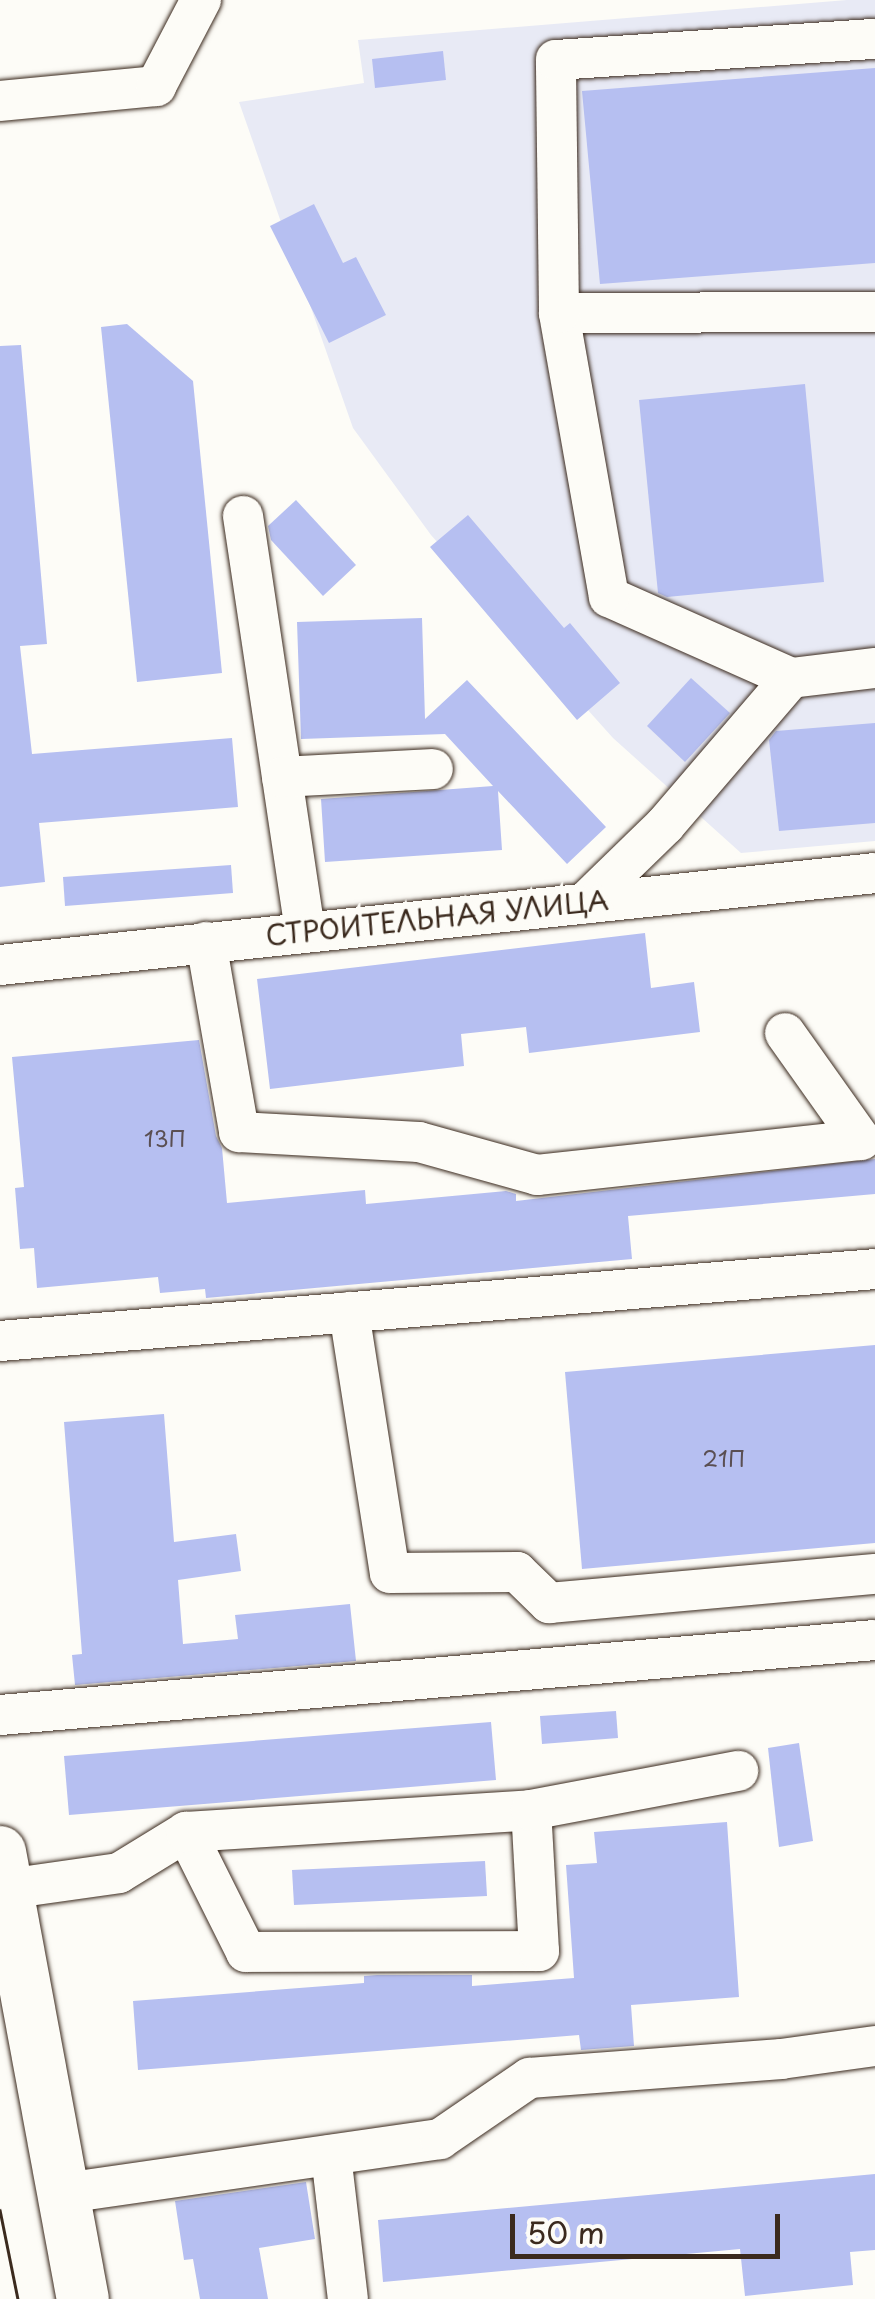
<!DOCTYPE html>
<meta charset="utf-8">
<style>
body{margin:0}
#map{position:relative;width:875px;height:2299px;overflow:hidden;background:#fdfcf7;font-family:"Playpen Sans",sans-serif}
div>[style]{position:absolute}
.built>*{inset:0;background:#e8eaf5}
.building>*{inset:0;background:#b6bff1}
.roads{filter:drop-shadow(0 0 2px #3b2a1e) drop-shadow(0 0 2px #3b2a1e)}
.minor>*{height:40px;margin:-20px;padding:0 20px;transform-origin:20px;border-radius:20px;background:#fdfcf7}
.major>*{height:52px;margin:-26px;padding:0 26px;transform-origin:26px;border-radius:26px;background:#fdfcf7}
.tram>*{height:2.5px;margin:-1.25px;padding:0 1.25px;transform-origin:1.25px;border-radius:1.25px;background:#3b2a1e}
span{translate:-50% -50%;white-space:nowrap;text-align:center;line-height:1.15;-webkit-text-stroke:10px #fdfcf7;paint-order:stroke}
.number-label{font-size:22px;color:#5a4f53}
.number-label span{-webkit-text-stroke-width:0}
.street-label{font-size:28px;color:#3b2a1e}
.scale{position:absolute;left:510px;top:2214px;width:270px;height:45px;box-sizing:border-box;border:5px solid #3b2a1e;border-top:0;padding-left:12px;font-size:30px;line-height:35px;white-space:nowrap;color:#3b2a1e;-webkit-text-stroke:8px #fdfcf7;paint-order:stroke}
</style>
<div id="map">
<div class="built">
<i style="clip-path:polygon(847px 0,875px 0,875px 841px,741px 853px,613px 738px,431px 535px,353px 428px,239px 102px,364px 83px,358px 40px)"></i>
</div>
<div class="building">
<i style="clip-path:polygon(443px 51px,446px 80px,375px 88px,372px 59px)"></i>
<i style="clip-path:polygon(875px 68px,875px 263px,600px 284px,582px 91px)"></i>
<i style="clip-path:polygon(314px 204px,343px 263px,356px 257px,386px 315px,329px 343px,270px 226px)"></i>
<i style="clip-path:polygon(127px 324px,193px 381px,222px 673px,137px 682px,101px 327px)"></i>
<i style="clip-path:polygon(21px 345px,47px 644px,20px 646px,32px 754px,232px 738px,238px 807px,39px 823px,45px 882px,0 887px,0 346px)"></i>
<i style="clip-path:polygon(805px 384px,824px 582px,667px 597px,658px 593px,639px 400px)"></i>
<i style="clip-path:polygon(296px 500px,356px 565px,323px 596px,271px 540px,268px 526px)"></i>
<i style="clip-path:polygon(468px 515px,564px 628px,570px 623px,620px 683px,577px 720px,430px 547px)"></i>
<i style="clip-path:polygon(422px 618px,425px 719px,467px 680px,606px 827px,567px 864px,498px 791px,502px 850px,325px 862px,321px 799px,493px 786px,445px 734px,301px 739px,297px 622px)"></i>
<i style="clip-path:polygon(691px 678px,730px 713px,685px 762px,647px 726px)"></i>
<i style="clip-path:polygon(875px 723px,875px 823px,779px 831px,769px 740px,776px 731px)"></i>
<i style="clip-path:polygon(231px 865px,233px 893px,65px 906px,63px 877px)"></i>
<i style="clip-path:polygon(645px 933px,651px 988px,694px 982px,700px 1032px,529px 1053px,526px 1027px,461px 1034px,464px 1066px,270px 1089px,257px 979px)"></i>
<i style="clip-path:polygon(199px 1040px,216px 1136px,222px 1148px,227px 1203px,365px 1190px,366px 1204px,506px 1191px,516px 1194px,516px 1201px,875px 1159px,875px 1194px,628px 1216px,632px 1259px,206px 1298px,205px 1289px,160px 1293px,158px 1277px,37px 1288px,34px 1248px,20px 1249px,15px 1188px,24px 1187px,12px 1057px)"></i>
<i style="clip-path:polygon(875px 1345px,875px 1543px,582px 1569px,565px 1372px)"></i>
<i style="clip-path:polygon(164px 1414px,174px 1542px,236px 1534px,241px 1571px,178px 1580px,183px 1644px,238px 1639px,235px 1615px,350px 1604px,356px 1661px,75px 1685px,72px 1655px,82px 1654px,64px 1422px)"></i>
<i style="clip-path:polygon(616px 1711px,618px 1738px,542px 1744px,540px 1716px)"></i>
<i style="clip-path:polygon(491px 1722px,496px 1780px,69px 1815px,64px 1756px)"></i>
<i style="clip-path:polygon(799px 1743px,813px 1841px,779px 1847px,768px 1748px)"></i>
<i style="clip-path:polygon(727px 1822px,739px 1997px,631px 2005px,634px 2046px,581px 2050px,579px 2035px,138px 2070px,133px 2001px,364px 1983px,364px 1976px,377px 1975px,472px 1975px,472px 1986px,574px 1978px,566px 1865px,597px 1863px,594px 1832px)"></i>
<i style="clip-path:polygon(485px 1861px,487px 1896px,294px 1905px,292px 1870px)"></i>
<i style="clip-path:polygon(875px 2174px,875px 2250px,850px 2252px,853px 2285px,745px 2296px,740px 2249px,383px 2282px,378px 2220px)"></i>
<i style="clip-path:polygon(306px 2182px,315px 2239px,259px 2248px,268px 2299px,200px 2299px,193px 2259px,184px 2260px,175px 2201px)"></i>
</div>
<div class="roads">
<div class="minor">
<i style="left:0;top:101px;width:157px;rotate:-5.5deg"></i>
<i style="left:156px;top:86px;width:97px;rotate:-62.4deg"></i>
<i style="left:559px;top:313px;width:316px;rotate:-0.2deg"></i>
<i style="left:243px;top:516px;width:421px;rotate:81.5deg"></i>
<i style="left:791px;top:678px;width:199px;rotate:-156deg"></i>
<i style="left:609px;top:597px;width:288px;rotate:-100deg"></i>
<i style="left:559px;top:313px;width:253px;rotate:-90.7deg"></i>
<i style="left:556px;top:60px;width:320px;rotate:-3.8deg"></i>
<i style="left:282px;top:777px;width:151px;rotate:-3deg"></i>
<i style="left:588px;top:900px;width:107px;rotate:-44.2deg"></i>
<i style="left:665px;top:825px;width:194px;rotate:-49.4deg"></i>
<i style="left:791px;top:678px;width:85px;rotate:-6.8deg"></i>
<i style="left:206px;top:942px;width:193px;rotate:80.1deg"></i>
<i style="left:239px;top:1132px;width:180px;rotate:3.2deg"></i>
<i style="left:419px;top:1142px;width:123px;rotate:15.6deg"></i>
<i style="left:537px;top:1175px;width:326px;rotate:-6.2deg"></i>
<i style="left:861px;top:1140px;width:131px;rotate:-125.4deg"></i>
<i style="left:0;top:965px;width:880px;rotate:-6deg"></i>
<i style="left:349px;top:1312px;width:264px;rotate:81.1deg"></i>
<i style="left:390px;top:1573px;width:127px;rotate:-0.5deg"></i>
<i style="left:517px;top:1572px;width:45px;rotate:44.1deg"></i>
<i style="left:549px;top:1603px;width:327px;rotate:-5.1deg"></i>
<i style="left:0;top:1341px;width:878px;rotate:-4.7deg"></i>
<i style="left:0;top:1715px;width:878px;rotate:-4.9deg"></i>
<i style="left:186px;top:1832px;width:134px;rotate:63.4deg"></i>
<i style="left:246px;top:1952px;width:293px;rotate:-0.2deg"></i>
<i style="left:539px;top:1951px;width:141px;rotate:-93.2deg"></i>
<i style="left:7px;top:1889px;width:113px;rotate:-8.1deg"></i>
<i style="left:119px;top:1873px;width:79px;rotate:-31.5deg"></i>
<i style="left:186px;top:1832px;width:346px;rotate:-3.6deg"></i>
<i style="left:531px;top:1810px;width:211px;rotate:-10.7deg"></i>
<i style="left:331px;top:2155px;width:145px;rotate:83.3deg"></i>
<i style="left:65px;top:2193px;width:379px;rotate:-8.2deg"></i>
<i style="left:440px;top:2139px;width:108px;rotate:-34.4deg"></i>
<i style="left:529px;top:2078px;width:253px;rotate:-4.3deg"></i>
<i style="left:781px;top:2059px;width:95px;rotate:-7.9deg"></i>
</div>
<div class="major">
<i style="left:0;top:1852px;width:455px;rotate:79.5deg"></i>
</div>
</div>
<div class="tram">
<i style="left:0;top:2210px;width:91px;rotate:78.6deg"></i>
</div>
<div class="number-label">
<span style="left:165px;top:1138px">13П</span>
<span style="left:724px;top:1458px">21П</span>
</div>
<div class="street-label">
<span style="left:437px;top:917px;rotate:-6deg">СТРОИТЕЛЬНАЯ УЛИЦА</span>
</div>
<div class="scale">50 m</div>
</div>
